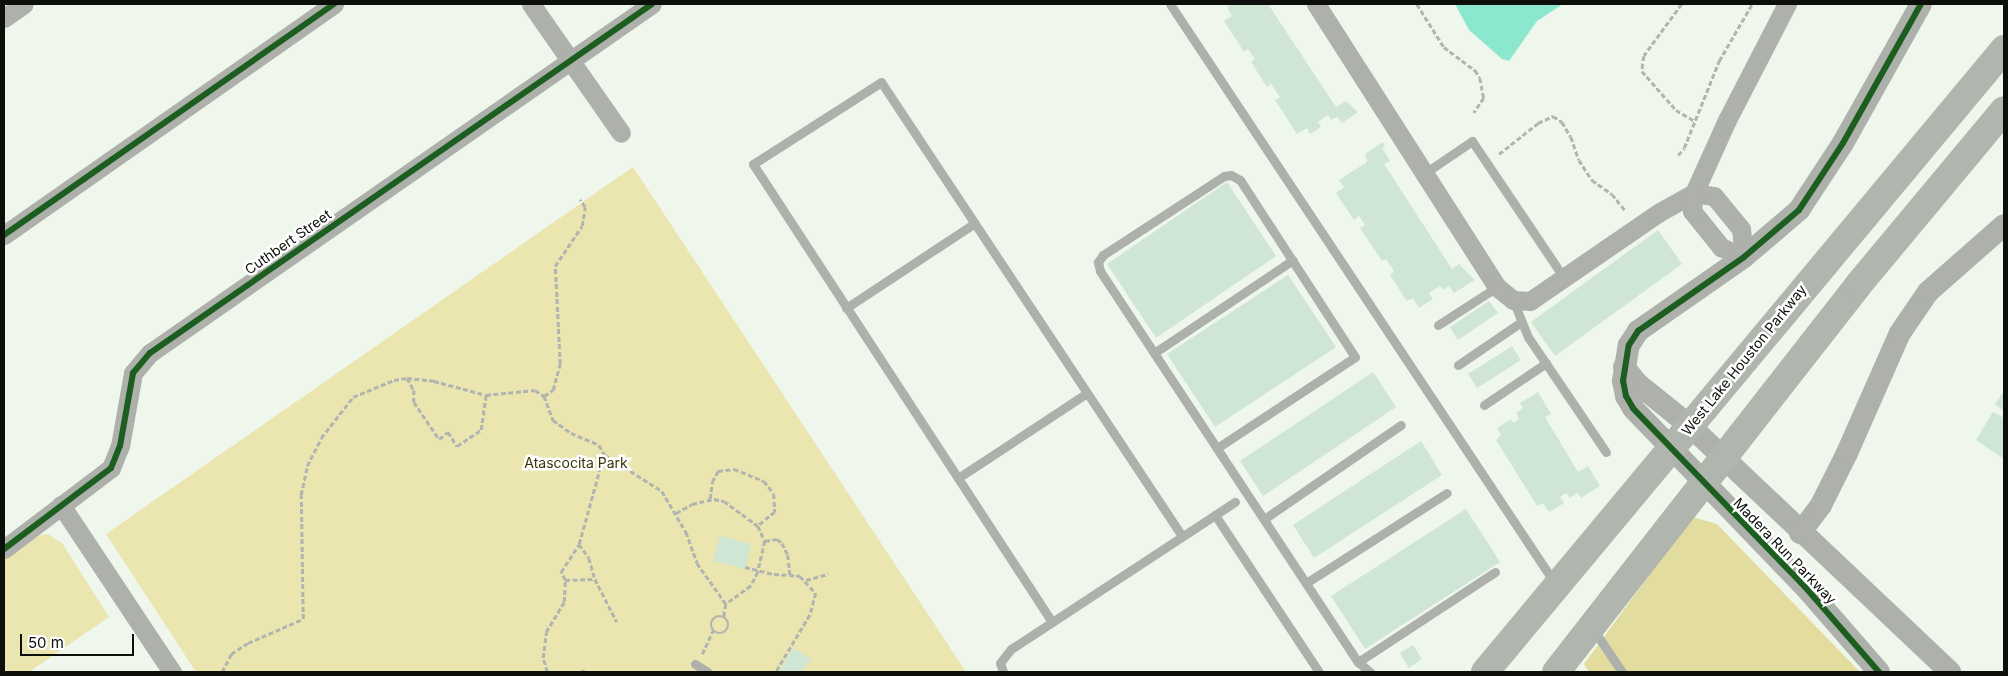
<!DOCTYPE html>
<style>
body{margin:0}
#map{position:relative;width:2008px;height:676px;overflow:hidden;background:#eff6ec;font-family:Inter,sans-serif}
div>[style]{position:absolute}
.green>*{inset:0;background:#ebe5b0}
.forest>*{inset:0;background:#e3dc9f}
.water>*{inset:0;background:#8be8cf}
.building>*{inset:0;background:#d0e6d5}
.path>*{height:2.5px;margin-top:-1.25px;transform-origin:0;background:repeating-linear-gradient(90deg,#b1b5b0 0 5px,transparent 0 7.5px)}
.path>.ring{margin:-1.25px;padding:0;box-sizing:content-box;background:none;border:2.5px solid #b1b5b0;border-radius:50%}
.service>*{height:9px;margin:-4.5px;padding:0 4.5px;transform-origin:4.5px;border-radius:4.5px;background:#aeb0ac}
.minor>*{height:19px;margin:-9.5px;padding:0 9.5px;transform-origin:9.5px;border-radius:9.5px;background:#aeb0ac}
.tertiary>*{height:22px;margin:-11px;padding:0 11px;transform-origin:11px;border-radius:11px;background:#aeb0ac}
.primary>*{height:28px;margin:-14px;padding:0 14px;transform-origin:14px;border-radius:14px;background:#b0b5ad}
.cycleway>*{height:6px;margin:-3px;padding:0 3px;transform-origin:3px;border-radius:3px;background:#1b5e20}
span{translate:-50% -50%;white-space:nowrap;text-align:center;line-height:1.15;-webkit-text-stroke:5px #fff;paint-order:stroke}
.street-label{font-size:14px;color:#0c0f0a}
.park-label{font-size:14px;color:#3d3508}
.frame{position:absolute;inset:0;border:5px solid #0c0f0a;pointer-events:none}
.scale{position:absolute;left:20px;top:634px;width:114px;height:22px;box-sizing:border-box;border:2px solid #0c0f0a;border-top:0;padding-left:6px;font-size:15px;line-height:18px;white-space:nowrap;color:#0c0f0a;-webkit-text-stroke:4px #fff;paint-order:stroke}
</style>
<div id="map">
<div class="green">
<i style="clip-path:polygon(633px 167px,966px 672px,196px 672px,106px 534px)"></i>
<i style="clip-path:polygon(48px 534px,62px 543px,109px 617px,29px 672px,4px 672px,4px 559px,40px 535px)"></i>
</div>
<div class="forest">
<i style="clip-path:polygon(1692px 517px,1717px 524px,1860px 672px,1589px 672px,1584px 664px)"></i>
</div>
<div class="water">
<i style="clip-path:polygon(1455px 4px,1563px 4px,1537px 21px,1509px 61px,1502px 59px,1469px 30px)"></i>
</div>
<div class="building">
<i style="clip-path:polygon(1232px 4px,1268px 4px,1336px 107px,1346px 101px,1358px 112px,1342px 123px,1337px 117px,1331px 120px,1328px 115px,1318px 122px,1321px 127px,1310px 134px,1307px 128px,1297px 134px,1275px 100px,1280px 97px,1271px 84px,1267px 87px,1251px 62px,1255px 59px,1248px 49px,1244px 52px,1224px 21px,1232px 16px,1227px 7px)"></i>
<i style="clip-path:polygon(1383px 142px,1385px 146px,1382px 148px,1390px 161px,1384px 164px,1452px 269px,1459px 264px,1475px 280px,1454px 293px,1449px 286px,1443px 290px,1440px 286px,1429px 293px,1433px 299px,1419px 308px,1413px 298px,1407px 301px,1390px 275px,1394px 271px,1386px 259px,1382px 261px,1360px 228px,1365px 225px,1359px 216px,1354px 220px,1336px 193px,1344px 187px,1339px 180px,1367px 162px,1365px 154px)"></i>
<i style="clip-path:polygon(1227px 182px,1276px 256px,1156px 338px,1107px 264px)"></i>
<i style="clip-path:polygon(1658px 230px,1682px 264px,1555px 356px,1531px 322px)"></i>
<i style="clip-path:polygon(1288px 275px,1336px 347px,1215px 427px,1167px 354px)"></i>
<i style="clip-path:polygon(1489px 301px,1498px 313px,1458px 340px,1450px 327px)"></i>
<i style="clip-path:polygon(1512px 346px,1521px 360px,1477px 388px,1468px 374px)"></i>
<i style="clip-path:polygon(1373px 372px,1396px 407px,1263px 496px,1240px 461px)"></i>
<i style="clip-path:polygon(2004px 391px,2004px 411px,1995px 404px)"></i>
<i style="clip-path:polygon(1538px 392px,1551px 414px,1545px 417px,1578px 472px,1588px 466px,1600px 486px,1581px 498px,1578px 493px,1570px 498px,1566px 493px,1560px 497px,1564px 503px,1549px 512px,1543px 503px,1537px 506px,1496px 440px,1501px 435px,1497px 428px,1511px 419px,1513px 423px,1519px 419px,1516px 413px,1523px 408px,1520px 403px)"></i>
<i style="clip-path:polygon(1993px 412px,2004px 418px,2004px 459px,1976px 440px)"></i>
<i style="clip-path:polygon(1421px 441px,1442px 475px,1314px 558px,1293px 525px)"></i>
<i style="clip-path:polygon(1466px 509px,1500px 562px,1365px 649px,1331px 596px)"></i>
<i style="clip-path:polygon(720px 536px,751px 544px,745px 569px,713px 561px)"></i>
<i style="clip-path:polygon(1413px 645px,1422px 659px,1409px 668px,1400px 653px)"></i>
<i style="clip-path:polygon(793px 648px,811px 659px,802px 672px,779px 672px)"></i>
</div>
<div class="path">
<i style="left:1417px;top:4px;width:51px;rotate:57.9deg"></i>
<i style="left:1444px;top:47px;width:39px;rotate:37deg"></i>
<i style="left:1475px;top:70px;width:9px;rotate:58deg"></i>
<i style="left:1480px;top:78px;width:20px;rotate:79deg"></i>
<i style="left:1484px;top:98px;width:18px;rotate:124deg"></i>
<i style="left:1682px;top:4px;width:64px;rotate:126.2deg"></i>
<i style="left:1644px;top:56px;width:15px;rotate:98deg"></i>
<i style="left:1642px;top:71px;width:52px;rotate:48.9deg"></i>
<i style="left:1676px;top:110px;width:22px;rotate:30deg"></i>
<i style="left:1499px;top:154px;width:50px;rotate:-38.5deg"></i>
<i style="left:1538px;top:123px;width:17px;rotate:-25deg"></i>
<i style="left:1553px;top:116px;width:11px;rotate:34deg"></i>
<i style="left:1562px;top:122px;width:17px;rotate:59deg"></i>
<i style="left:1571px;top:137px;width:24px;rotate:71deg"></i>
<i style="left:1579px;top:160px;width:24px;rotate:57deg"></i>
<i style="left:1592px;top:180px;width:24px;rotate:35deg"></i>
<i style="left:1612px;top:194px;width:21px;rotate:51deg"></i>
<i style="left:1678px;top:155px;width:9px;rotate:-49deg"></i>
<i style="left:1684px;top:148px;width:94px;rotate:-68.1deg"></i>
<i style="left:1719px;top:61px;width:66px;rotate:-59.9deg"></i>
<i style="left:407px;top:378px;width:14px;rotate:60deg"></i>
<i style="left:414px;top:390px;width:12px;rotate:90deg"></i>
<i style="left:414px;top:402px;width:45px;rotate:56deg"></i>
<i style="left:439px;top:439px;width:11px;rotate:-38deg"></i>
<i style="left:448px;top:432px;width:17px;rotate:57deg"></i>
<i style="left:457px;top:446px;width:29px;rotate:-34deg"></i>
<i style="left:481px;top:430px;width:35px;rotate:-82deg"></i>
<i style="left:544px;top:396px;width:11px;rotate:-34deg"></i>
<i style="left:553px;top:390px;width:27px;rotate:-75deg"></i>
<i style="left:560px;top:364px;width:98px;rotate:-92.9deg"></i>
<i style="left:555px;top:266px;width:48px;rotate:-56deg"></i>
<i style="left:582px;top:226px;width:19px;rotate:-81deg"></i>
<i style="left:585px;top:207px;width:9px;rotate:-126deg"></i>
<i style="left:710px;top:499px;width:17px;rotate:-83deg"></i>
<i style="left:712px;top:482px;width:13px;rotate:-61deg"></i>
<i style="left:718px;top:471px;width:16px;rotate:-7deg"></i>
<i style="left:734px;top:469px;width:32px;rotate:22deg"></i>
<i style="left:764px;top:481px;width:16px;rotate:52deg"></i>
<i style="left:774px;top:494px;width:18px;rotate:87deg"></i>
<i style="left:775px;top:512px;width:22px;rotate:141deg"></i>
<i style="left:676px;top:513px;width:18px;rotate:-29deg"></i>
<i style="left:692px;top:504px;width:23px;rotate:-13deg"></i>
<i style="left:714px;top:499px;width:10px;rotate:11deg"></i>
<i style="left:724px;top:501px;width:42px;rotate:36.3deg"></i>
<i style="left:758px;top:526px;width:17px;rotate:65deg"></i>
<i style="left:765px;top:541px;width:32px;rotate:103deg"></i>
<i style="left:758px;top:572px;width:16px;rotate:117deg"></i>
<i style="left:751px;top:586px;width:31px;rotate:144deg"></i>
<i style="left:765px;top:541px;width:12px;rotate:-9deg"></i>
<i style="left:777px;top:539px;width:6px;rotate:39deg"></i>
<i style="left:782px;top:543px;width:13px;rotate:63deg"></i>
<i style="left:788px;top:555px;width:20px;rotate:84deg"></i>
<i style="left:579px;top:544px;width:17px;rotate:54deg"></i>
<i style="left:589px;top:558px;width:22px;rotate:74deg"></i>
<i style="left:595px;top:579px;width:48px;rotate:62.9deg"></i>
<i style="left:745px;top:567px;width:30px;rotate:14deg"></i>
<i style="left:774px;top:574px;width:26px;rotate:4deg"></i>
<i style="left:800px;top:576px;width:23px;rotate:47deg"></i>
<i style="left:816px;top:593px;width:23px;rotate:105deg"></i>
<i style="left:810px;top:615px;width:66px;rotate:120.8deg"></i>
<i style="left:565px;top:580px;width:30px;rotate:-2deg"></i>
<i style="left:806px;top:580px;width:23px;rotate:-15deg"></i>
<i class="ring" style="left:711px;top:616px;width:15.5px;height:15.5px"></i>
<i style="left:702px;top:654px;width:26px;rotate:-65deg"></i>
<i style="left:222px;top:672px;width:20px;rotate:-63deg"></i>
<i style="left:231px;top:654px;width:20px;rotate:-33deg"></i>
<i style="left:248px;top:643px;width:60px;rotate:-23.6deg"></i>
<i style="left:303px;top:619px;width:124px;rotate:-90.9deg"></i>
<i style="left:301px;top:495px;width:30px;rotate:-78deg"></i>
<i style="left:307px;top:466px;width:31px;rotate:-63deg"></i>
<i style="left:321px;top:438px;width:52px;rotate:-52deg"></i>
<i style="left:353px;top:397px;width:44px;rotate:-22.5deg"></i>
<i style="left:394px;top:380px;width:13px;rotate:-9deg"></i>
<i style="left:407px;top:378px;width:27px;rotate:6deg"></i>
<i style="left:434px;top:381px;width:54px;rotate:15.1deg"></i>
<i style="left:486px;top:395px;width:49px;rotate:-5.8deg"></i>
<i style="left:535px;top:390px;width:11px;rotate:34deg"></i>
<i style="left:544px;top:396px;width:26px;rotate:69deg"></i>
<i style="left:553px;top:420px;width:22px;rotate:36deg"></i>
<i style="left:571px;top:433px;width:30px;rotate:23deg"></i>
<i style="left:599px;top:445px;width:12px;rotate:59deg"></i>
<i style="left:605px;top:455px;width:67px;rotate:32.3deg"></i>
<i style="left:662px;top:491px;width:48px;rotate:59.7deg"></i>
<i style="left:686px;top:532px;width:33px;rotate:70deg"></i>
<i style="left:697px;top:563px;width:50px;rotate:54.7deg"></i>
<i style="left:726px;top:604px;width:13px;rotate:99deg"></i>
<i style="left:547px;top:672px;width:15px;rotate:-106deg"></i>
<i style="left:543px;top:658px;width:26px;rotate:-83deg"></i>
<i style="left:546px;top:632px;width:35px;rotate:-59deg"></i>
<i style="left:564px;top:602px;width:22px;rotate:-87deg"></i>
<i style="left:565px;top:580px;width:9px;rotate:-117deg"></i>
<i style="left:561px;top:572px;width:33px;rotate:-57deg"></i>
<i style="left:579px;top:544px;width:93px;rotate:-74.5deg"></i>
<i style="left:580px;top:672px;width:5px;rotate:-22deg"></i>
</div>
<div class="service">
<i style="left:1170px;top:4px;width:694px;rotate:56.4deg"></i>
<i style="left:1425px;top:173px;width:57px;rotate:-34.2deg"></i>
<i style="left:1472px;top:141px;width:165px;rotate:56.1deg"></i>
<i style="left:1513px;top:300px;width:40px;rotate:68deg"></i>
<i style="left:1528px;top:337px;width:139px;rotate:55.9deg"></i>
<i style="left:846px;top:308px;width:154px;rotate:-33.4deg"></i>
<i style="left:1438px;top:325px;width:70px;rotate:-32.8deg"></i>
<i style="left:1154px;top:353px;width:167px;rotate:-33.8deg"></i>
<i style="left:1458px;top:365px;width:76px;rotate:-34.3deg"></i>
<i style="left:1484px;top:405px;width:75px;rotate:-34.1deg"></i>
<i style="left:1217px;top:448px;width:165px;rotate:-33.4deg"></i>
<i style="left:1355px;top:357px;width:211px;rotate:-123deg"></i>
<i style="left:1240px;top:180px;width:10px;rotate:-151deg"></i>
<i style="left:1231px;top:175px;width:7px;rotate:172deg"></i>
<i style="left:1224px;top:176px;width:145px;rotate:146.9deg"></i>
<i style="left:1103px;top:255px;width:9px;rotate:126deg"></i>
<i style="left:1098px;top:262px;width:9px;rotate:77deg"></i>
<i style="left:1100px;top:271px;width:468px;rotate:56.6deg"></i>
<i style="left:1358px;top:662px;width:16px;rotate:40deg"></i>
<i style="left:958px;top:478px;width:154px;rotate:-33.4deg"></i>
<i style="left:1215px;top:515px;width:188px;rotate:56.5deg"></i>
<i style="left:1264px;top:519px;width:166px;rotate:-34.5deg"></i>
<i style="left:1306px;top:583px;width:167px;rotate:-32.6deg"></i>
<i style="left:1052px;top:622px;width:547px;rotate:-123.14deg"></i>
<i style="left:753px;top:164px;width:152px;rotate:-32.6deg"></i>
<i style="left:881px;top:82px;width:545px;rotate:56.46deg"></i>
<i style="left:1593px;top:629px;width:52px;rotate:56deg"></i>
<i style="left:1358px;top:662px;width:164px;rotate:-33.3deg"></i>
<i style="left:695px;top:664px;width:15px;rotate:32deg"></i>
<i style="left:1003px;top:672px;width:9px;rotate:-108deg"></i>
<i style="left:1000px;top:663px;width:18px;rotate:-52deg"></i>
<i style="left:1011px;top:649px;width:268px;rotate:-33.3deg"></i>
</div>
<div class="minor">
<i style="left:531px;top:4px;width:157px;rotate:55.1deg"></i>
<i style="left:1316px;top:4px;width:336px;rotate:57.4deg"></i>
<i style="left:1497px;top:287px;width:21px;rotate:39deg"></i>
<i style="left:1513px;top:300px;width:17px;rotate:3deg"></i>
<i style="left:1530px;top:301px;width:155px;rotate:-34.5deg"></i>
<i style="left:1658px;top:213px;width:41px;rotate:-29.1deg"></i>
<i style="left:1694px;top:193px;width:80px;rotate:-65.7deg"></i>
<i style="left:1727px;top:120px;width:131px;rotate:-62.7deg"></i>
<i style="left:4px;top:18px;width:24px;rotate:-35deg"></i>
<i style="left:1694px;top:193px;width:20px;rotate:9deg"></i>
<i style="left:1714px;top:196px;width:43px;rotate:50.7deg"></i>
<i style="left:1741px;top:229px;width:28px;rotate:84deg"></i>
<i style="left:1744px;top:257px;width:25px;rotate:-157deg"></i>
<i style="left:1721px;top:247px;width:46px;rotate:-128.9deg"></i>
<i style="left:1692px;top:211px;width:18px;rotate:-84deg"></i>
<i style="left:4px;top:235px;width:403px;rotate:-35deg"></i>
<i style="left:61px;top:505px;width:201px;rotate:56.4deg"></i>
<i style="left:4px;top:549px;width:134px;rotate:-37.1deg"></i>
<i style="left:111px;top:468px;width:24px;rotate:-68deg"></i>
<i style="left:120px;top:446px;width:74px;rotate:-79.9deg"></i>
<i style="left:133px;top:373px;width:26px;rotate:-50deg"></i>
<i style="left:150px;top:353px;width:611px;rotate:-34.81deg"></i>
</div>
<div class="tertiary">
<i style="left:1624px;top:367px;width:22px;rotate:51deg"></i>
<i style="left:1638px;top:384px;width:67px;rotate:38.9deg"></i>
<i style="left:1690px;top:426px;width:358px;rotate:43.4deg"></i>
<i style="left:1800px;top:533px;width:35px;rotate:-53deg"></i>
<i style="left:1821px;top:505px;width:58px;rotate:-63.4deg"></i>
<i style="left:1847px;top:453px;width:131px;rotate:-66.2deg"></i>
<i style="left:1900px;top:333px;width:50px;rotate:-55.7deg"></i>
<i style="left:1928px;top:292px;width:101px;rotate:-41.4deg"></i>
<i style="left:1879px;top:672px;width:113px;rotate:-131deg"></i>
<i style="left:1805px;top:587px;width:248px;rotate:-133.9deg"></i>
<i style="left:1633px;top:408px;width:14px;rotate:-120deg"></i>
<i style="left:1626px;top:396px;width:15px;rotate:-101deg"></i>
<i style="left:1623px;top:381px;width:36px;rotate:-81deg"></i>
<i style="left:1629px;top:345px;width:17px;rotate:-57deg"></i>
<i style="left:1638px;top:331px;width:129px;rotate:-34.9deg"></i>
<i style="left:1744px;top:257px;width:72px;rotate:-40.5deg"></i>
<i style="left:1799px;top:210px;width:80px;rotate:-56.7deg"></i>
<i style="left:1843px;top:143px;width:159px;rotate:-60.7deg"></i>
</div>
<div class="primary">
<i style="left:1485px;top:672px;width:811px;rotate:-50.2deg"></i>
<i style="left:1556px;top:672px;width:492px;rotate:-52deg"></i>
<i style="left:1859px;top:284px;width:226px;rotate:-50.2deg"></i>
</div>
<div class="cycleway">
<i style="left:4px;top:235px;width:403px;rotate:-35deg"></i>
<i style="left:4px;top:549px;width:134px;rotate:-37.1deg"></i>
<i style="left:111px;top:468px;width:24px;rotate:-68deg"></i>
<i style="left:120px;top:446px;width:74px;rotate:-79.9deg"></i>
<i style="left:133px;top:373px;width:26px;rotate:-50deg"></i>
<i style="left:150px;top:353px;width:611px;rotate:-34.81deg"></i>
<i style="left:1879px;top:672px;width:113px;rotate:-131deg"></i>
<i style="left:1805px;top:587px;width:248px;rotate:-133.9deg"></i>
<i style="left:1633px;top:408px;width:14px;rotate:-120deg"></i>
<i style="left:1626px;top:396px;width:15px;rotate:-101deg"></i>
<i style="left:1623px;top:381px;width:36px;rotate:-81deg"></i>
<i style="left:1629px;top:345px;width:17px;rotate:-57deg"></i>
<i style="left:1638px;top:331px;width:129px;rotate:-34.9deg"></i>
<i style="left:1744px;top:257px;width:72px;rotate:-40.5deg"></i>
<i style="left:1799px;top:210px;width:80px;rotate:-56.7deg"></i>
<i style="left:1843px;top:143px;width:159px;rotate:-60.7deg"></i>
</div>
<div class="street-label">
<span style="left:288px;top:242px;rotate:-35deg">Cuthbert Street</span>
<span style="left:1744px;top:360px;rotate:-51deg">West Lake Houston Parkway</span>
<span style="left:1785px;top:551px;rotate:46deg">Madera Run Parkway</span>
</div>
<div class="park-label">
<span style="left:576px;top:463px">Atascocita Park</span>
</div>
<div class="frame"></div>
<div class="scale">50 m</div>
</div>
